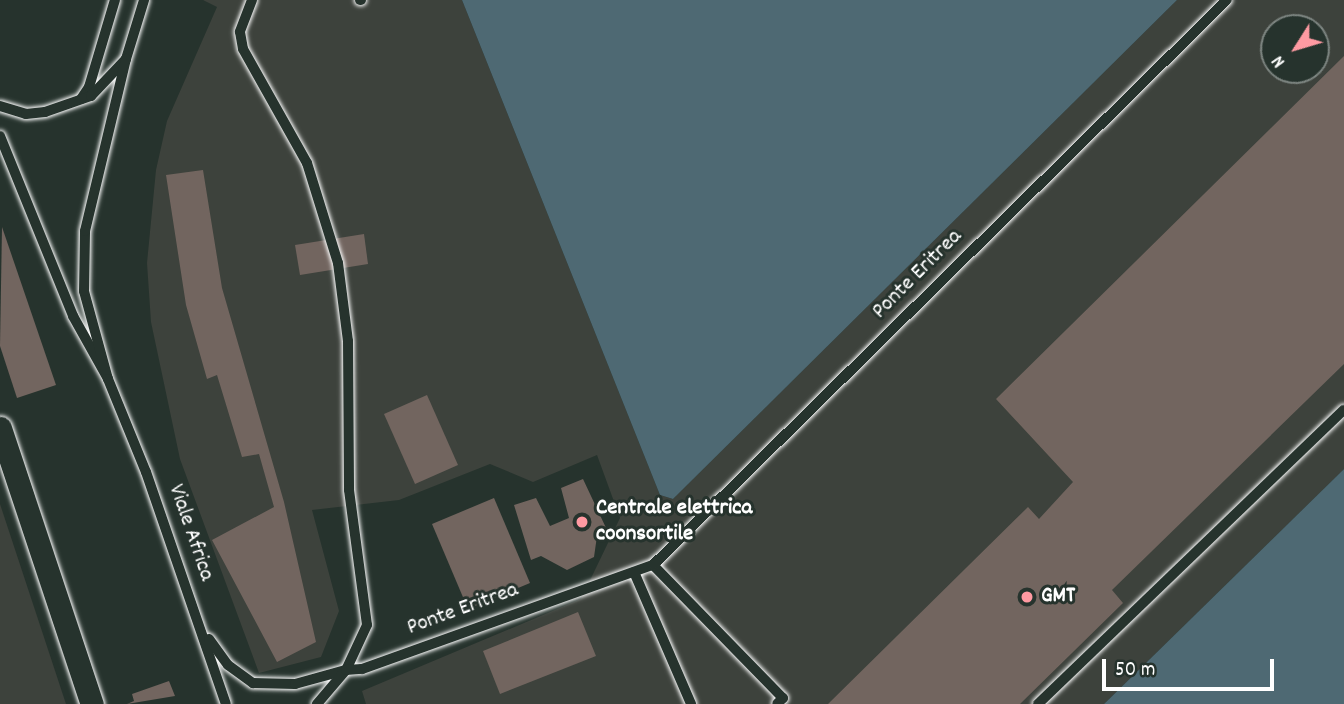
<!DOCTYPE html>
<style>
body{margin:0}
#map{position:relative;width:1344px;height:704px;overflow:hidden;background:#26332d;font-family:Dekko,sans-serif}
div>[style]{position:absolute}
.built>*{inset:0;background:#3d423c}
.water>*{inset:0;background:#4e6973}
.building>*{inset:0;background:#72655f}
.roads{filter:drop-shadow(0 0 2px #fff) drop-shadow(0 0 2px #fff)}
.service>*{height:10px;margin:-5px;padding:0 5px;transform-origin:5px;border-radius:5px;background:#26332d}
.minor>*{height:23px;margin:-11.5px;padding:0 11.5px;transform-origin:11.5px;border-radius:11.5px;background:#26332d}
.dots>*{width:19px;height:19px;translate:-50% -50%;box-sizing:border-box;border:4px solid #26332d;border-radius:50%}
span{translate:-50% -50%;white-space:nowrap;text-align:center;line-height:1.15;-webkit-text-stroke:6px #26332d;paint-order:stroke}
.street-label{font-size:23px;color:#fff}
.poi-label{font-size:23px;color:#fff;font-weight:700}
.left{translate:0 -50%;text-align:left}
.north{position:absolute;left:1260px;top:14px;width:70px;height:70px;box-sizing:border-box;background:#26332d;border:2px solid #7d8581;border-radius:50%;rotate:233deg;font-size:19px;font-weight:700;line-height:28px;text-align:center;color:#fff}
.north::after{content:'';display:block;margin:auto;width:24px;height:32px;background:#ff9aa2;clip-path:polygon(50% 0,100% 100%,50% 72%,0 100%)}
.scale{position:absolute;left:1102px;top:659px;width:172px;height:32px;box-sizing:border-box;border:4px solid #fff;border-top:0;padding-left:9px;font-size:21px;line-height:24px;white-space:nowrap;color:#fff;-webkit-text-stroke:5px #26332d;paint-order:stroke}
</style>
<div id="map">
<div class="built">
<i style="clip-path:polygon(evenodd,203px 0,462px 0,660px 495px,673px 499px,1177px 0,1344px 0,1344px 469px,1104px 704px,366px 704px,362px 691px,581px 599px,620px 518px,597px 455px,533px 482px,490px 464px,399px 500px,312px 510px,339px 611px,321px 657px,259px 673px,180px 459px,151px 322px,147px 263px,156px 170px,167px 121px,217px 7px,203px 0,1274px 28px,1316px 28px,1316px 70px,1274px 70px,1274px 28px)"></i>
<i style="clip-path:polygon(0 504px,66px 704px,0 704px)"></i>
</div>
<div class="water">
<i style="clip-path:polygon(462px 0,1177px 0,673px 499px,660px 495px)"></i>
<i style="clip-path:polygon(1344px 469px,1344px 704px,1104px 704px)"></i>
</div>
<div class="building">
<i style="clip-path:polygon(1344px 56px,1344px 364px,1112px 590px,1123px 603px,1020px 704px,828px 704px,1028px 507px,1039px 519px,1073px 482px,996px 399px)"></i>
<i style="clip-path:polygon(203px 170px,222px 288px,284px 502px,316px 642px,277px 662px,212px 540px,274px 507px,259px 454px,242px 457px,217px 375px,207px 379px,186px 305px,166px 175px)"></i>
<i style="clip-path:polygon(2px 227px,56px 385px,17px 398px,0 346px)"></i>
<i style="clip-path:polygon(364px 234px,368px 264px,300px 275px,295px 245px)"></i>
<i style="clip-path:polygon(427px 395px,458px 465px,415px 484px,384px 414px)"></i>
<i style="clip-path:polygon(583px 479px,607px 530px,597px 536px,594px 557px,567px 570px,541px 556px,531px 560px,514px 505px,536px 498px,550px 526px,569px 518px,561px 488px)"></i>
<i style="clip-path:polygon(494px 498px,530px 583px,468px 609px,432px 524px)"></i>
<i style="clip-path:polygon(578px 612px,596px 656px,500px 694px,483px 651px)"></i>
<i style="clip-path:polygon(169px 681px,175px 696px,127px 704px,134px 701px,132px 694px)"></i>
</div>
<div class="roads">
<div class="service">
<i style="left:252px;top:0;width:34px;rotate:111deg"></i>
<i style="left:240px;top:32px;width:17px;rotate:80deg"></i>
<i style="left:243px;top:49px;width:131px;rotate:60.7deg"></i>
<i style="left:307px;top:163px;width:105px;rotate:72.8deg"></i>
<i style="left:338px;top:263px;width:79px;rotate:82.7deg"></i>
<i style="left:348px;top:341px;width:149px;rotate:89.6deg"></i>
<i style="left:349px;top:490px;width:136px;rotate:82.4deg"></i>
<i style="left:367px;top:625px;width:50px;rotate:115deg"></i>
<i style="left:360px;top:0;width:1px"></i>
<i style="left:81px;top:99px;width:14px;rotate:-56deg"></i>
<i style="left:89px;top:87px;width:91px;rotate:-73.4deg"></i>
<i style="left:0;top:106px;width:27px;rotate:17deg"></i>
<i style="left:26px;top:114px;width:19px;rotate:-6deg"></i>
<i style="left:45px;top:112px;width:49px;rotate:-19.2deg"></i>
<i style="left:91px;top:96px;width:51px;rotate:-46.6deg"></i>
<i style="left:126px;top:59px;width:62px;rotate:-73deg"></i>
<i style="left:0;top:136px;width:194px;rotate:67.9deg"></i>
<i style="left:73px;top:316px;width:72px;rotate:60.9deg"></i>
<i style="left:108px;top:379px;width:91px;rotate:-105.3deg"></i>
<i style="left:84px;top:291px;width:60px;rotate:-89deg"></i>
<i style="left:85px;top:231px;width:177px;rotate:-76.6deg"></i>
<i style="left:108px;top:379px;width:100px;rotate:67.8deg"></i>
<i style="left:146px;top:472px;width:245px;rotate:71deg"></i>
<i style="left:653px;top:565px;width:186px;rotate:45.7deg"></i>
<i style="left:783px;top:698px;width:8px;rotate:135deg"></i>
<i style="left:634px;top:572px;width:144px;rotate:66.6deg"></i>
<i style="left:209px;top:639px;width:32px;rotate:54deg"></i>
<i style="left:228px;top:665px;width:31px;rotate:36deg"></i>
<i style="left:253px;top:683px;width:42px;rotate:1.4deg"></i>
<i style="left:295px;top:684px;width:53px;rotate:-15.4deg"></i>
<i style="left:346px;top:670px;width:45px;rotate:130.5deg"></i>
<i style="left:346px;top:670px;width:16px;rotate:-4deg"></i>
<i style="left:362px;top:669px;width:309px;rotate:-19.7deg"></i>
<i style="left:653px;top:565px;width:805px;rotate:-44.55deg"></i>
<i style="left:1038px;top:704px;width:424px;rotate:-43.9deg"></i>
</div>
<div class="minor">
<i style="left:0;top:428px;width:291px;rotate:71.6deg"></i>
</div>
</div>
<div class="dots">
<i style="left:582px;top:522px;background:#ff9aa2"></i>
<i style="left:1027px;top:597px;background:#ff9aa2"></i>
</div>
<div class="street-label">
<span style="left:918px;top:275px;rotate:-45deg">Ponte Eritrea</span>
<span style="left:190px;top:533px;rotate:71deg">Viale Africa</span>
<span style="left:463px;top:610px;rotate:-20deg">Ponte Eritrea</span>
</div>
<div class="poi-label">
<span class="left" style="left:596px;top:522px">Centrale elettrica<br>coonsortile</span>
<span class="left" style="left:1041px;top:597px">GMT</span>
</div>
<div class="north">N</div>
<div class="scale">50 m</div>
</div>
